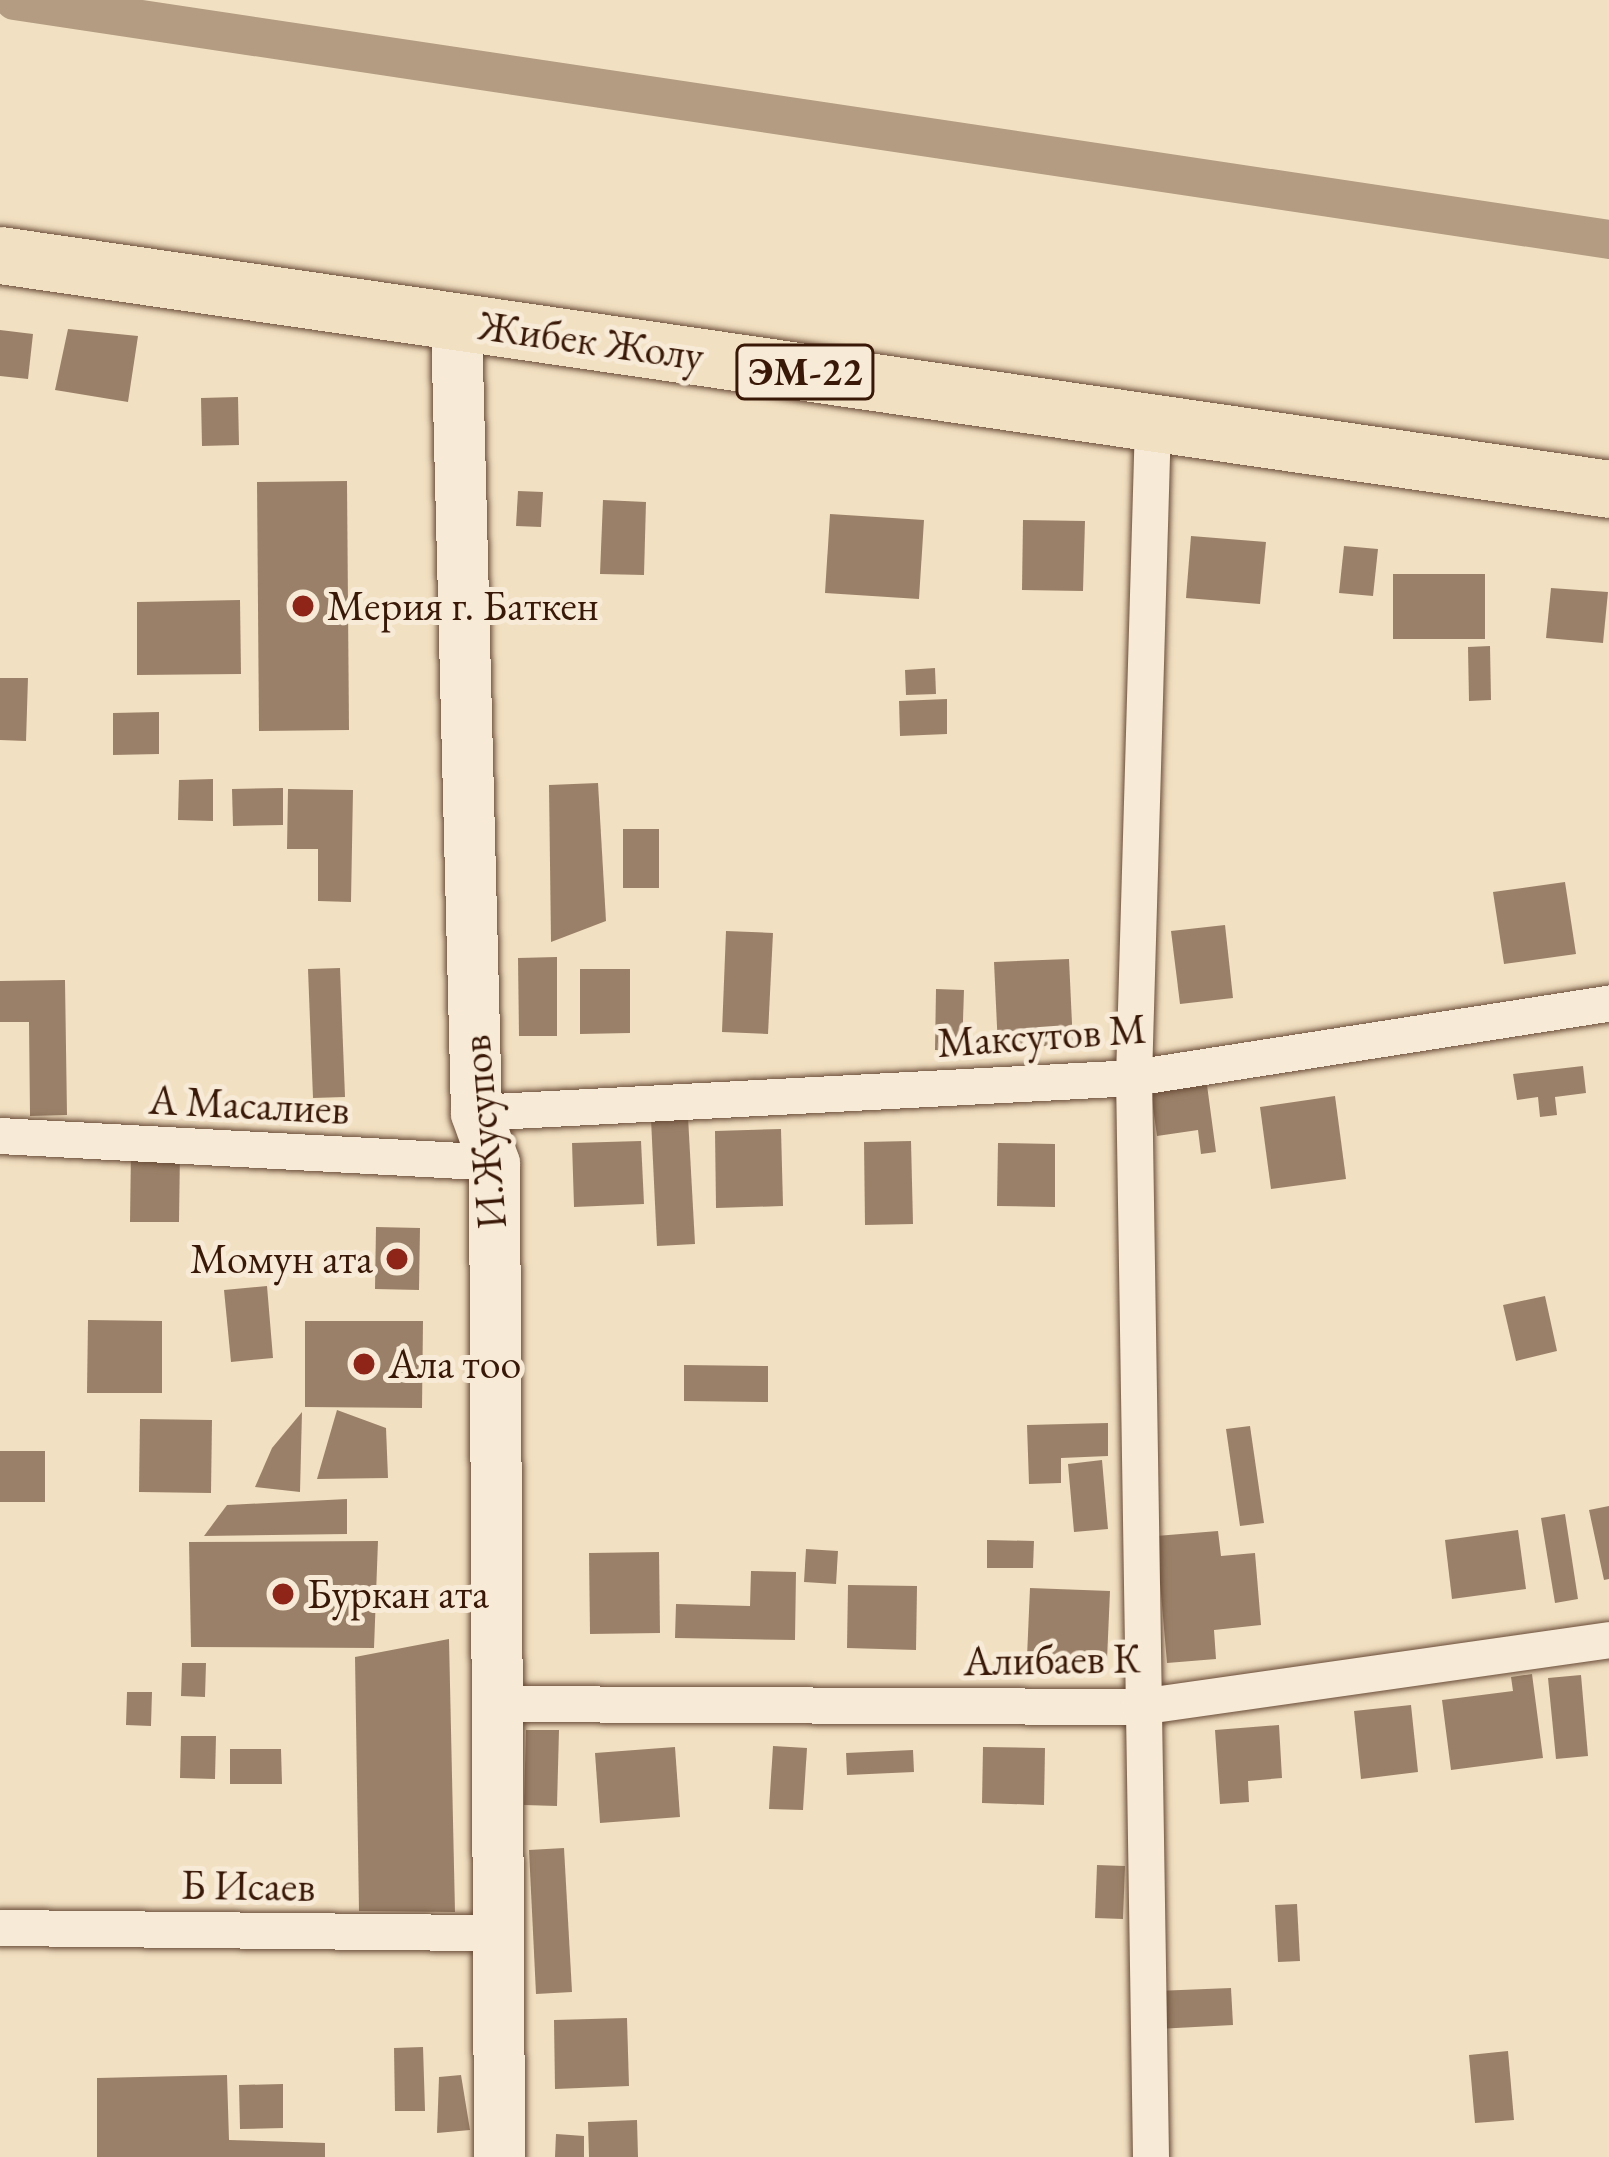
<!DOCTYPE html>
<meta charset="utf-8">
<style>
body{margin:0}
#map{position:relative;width:1609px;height:2157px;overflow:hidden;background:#f2e0c2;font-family:"EB Garamond",serif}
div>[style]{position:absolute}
.canal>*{height:39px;margin:-19.5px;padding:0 19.5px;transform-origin:19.5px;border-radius:19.5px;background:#b39c82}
.building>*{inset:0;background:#9a8068}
.roads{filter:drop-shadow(0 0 3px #684a36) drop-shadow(0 0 3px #684a36)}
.street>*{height:36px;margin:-18px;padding:0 18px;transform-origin:18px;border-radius:18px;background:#f7ebd7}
.secondary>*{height:51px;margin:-25.5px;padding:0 25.5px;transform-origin:25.5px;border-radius:25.5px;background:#f7ebd7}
.primary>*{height:57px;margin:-28.5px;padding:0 28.5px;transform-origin:28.5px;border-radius:28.5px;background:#f2e0c2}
.dots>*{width:33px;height:33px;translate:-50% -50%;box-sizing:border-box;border:6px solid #f7ebd7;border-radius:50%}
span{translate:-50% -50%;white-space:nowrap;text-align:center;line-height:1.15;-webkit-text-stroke:10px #f7ebd7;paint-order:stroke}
.shield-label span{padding:3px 9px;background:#f7ebd7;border:3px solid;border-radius:9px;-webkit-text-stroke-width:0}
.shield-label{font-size:39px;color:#3a1807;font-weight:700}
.street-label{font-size:42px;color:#3a1807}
.poi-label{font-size:42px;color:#3a1807}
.left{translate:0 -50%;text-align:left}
.right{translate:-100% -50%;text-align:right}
</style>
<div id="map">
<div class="canal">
<i style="left:14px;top:0;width:1613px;rotate:8.52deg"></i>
</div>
<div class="building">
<i style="clip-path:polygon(68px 329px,138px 336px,128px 402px,55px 390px)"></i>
<i style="clip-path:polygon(0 330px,33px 334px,28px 379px,0 376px)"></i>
<i style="clip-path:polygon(238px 397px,239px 445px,202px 446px,201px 398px)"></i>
<i style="clip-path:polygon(347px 481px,349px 730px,259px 731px,257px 482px)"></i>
<i style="clip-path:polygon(518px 491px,543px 492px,541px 527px,516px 526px)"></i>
<i style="clip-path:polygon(603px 500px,646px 502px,644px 575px,600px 574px)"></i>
<i style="clip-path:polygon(830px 514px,924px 520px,919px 599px,825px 593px)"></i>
<i style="clip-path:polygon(1023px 520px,1085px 521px,1083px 591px,1022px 590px)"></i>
<i style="clip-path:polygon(1191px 536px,1266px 542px,1260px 604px,1186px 598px)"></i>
<i style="clip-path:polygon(1344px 546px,1378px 549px,1373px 596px,1339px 593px)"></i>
<i style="clip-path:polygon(1393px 574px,1485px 574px,1485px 639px,1393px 639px)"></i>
<i style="clip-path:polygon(1551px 588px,1608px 592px,1603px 643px,1546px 638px)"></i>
<i style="clip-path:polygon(240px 600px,241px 674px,137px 675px,137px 602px)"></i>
<i style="clip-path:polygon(1490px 646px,1491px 700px,1469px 701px,1468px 647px)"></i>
<i style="clip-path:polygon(935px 668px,936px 694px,906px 695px,905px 670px)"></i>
<i style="clip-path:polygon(0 678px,28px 678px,26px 741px,0 740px)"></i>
<i style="clip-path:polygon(947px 699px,947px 734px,900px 736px,899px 701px)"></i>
<i style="clip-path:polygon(159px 712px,159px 754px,113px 755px,113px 713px)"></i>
<i style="clip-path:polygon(213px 779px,213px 821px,178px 820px,179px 780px)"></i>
<i style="clip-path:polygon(598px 783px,606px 921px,551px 942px,549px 785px)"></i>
<i style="clip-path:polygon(283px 788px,283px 825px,233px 826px,232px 789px)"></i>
<i style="clip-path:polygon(288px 789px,353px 790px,351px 902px,318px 901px,318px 849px,287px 849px)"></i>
<i style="clip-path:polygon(623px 829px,659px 829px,659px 888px,623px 888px)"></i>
<i style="clip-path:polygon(1565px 882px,1576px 954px,1504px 964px,1493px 892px)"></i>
<i style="clip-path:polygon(1225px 925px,1233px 998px,1180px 1004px,1171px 931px)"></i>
<i style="clip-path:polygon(726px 931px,773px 933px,768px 1034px,722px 1032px)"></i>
<i style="clip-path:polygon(557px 957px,557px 1036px,519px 1036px,518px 958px)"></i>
<i style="clip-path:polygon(1069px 959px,1073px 1045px,998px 1048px,994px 962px)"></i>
<i style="clip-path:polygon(340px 968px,345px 1097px,313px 1098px,308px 969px)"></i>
<i style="clip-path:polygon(580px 969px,630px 969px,630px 1033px,580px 1034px)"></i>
<i style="clip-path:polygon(65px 980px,67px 1115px,30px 1116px,29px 1022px,0 1022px,0 981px)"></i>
<i style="clip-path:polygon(936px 989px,964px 990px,962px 1051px,935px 1050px)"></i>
<i style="clip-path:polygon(1583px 1066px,1586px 1093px,1555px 1097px,1557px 1115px,1540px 1117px,1538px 1097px,1517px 1100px,1513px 1074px)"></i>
<i style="clip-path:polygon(1207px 1085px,1216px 1152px,1201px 1154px,1198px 1130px,1157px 1136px,1151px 1093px)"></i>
<i style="clip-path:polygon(1335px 1096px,1346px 1179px,1271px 1189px,1260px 1107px)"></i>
<i style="clip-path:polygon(688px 1117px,695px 1244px,657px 1246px,651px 1119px)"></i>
<i style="clip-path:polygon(781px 1129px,783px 1206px,716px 1208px,715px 1131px)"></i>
<i style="clip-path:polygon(641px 1141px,644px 1204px,574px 1207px,572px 1143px)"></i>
<i style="clip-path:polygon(911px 1141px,913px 1224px,865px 1225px,864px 1142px)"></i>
<i style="clip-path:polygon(998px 1143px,1055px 1144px,1055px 1207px,997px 1206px)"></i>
<i style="clip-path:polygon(131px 1150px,180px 1151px,179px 1222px,130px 1222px)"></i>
<i style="clip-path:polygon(376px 1227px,420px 1228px,419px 1290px,375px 1289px)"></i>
<i style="clip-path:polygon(267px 1286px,273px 1358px,231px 1362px,224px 1290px)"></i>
<i style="clip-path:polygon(1545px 1296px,1557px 1351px,1516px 1361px,1503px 1305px)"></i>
<i style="clip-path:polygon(88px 1320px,162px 1321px,162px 1393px,87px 1393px)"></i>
<i style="clip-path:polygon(305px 1321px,423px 1321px,422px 1408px,305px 1407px)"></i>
<i style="clip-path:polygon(684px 1365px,768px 1366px,768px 1402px,684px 1401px)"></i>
<i style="clip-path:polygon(337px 1410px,386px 1428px,388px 1478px,317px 1479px)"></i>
<i style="clip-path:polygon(302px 1412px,300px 1492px,255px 1487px,272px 1448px)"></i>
<i style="clip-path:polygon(140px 1419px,212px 1420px,211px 1493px,139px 1492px)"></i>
<i style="clip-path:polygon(1108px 1423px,1108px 1456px,1061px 1458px,1061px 1483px,1029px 1484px,1027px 1425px)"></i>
<i style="clip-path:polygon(1250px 1426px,1264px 1523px,1240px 1526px,1226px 1429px)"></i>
<i style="clip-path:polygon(0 1451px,45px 1451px,45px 1502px,0 1502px)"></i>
<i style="clip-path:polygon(1102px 1460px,1108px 1529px,1074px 1532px,1068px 1464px)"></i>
<i style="clip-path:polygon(347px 1499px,347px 1534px,204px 1536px,227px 1505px)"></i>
<i style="clip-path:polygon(1609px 1506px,1609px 1579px,1604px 1580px,1589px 1510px)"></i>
<i style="clip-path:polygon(1565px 1514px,1578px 1599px,1555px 1603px,1541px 1518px)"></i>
<i style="clip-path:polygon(1518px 1530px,1526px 1589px,1452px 1599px,1445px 1540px)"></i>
<i style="clip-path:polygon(1218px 1531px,1221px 1556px,1255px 1553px,1261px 1625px,1214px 1630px,1216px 1659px,1167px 1663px,1156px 1536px)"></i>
<i style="clip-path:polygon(987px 1540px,1034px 1541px,1033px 1568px,987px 1568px)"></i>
<i style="clip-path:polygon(378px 1541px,374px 1648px,191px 1647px,189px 1542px)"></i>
<i style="clip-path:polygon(806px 1549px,838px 1551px,836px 1584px,804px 1582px)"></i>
<i style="clip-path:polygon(659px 1552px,660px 1633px,590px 1634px,589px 1553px)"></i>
<i style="clip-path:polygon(751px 1571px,796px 1572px,795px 1640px,675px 1638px,676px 1604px,750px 1606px)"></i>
<i style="clip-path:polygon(848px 1585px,917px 1586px,916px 1650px,847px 1648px)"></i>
<i style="clip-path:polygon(1030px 1588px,1110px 1591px,1107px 1660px,1027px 1657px)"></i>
<i style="clip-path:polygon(449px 1639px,455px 1912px,359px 1911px,355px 1657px)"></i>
<i style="clip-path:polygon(182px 1663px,206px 1663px,205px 1697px,181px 1696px)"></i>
<i style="clip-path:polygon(1532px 1674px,1543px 1758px,1451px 1770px,1442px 1700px,1513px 1691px,1511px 1677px)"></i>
<i style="clip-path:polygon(1581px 1675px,1588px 1756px,1556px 1759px,1548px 1678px)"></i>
<i style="clip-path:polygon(127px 1692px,152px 1692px,151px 1726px,126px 1725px)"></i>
<i style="clip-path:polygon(1411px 1705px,1418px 1772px,1361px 1779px,1354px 1711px)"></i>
<i style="clip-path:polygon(1279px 1725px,1282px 1778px,1248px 1781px,1249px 1802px,1220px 1804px,1215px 1730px)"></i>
<i style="clip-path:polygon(526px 1730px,559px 1730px,557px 1806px,524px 1805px)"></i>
<i style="clip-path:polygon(181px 1736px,216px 1736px,215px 1779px,180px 1778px)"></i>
<i style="clip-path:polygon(773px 1746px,807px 1748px,803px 1810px,769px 1809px)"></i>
<i style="clip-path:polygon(675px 1747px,680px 1817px,600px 1823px,595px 1753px)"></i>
<i style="clip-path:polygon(983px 1747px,1045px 1748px,1044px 1805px,982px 1803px)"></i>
<i style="clip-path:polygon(230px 1749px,281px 1749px,282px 1784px,230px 1784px)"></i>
<i style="clip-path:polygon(913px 1750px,914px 1772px,847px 1775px,846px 1753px)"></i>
<i style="clip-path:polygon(564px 1848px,572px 1992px,536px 1994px,529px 1850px)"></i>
<i style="clip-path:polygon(1097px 1865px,1125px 1866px,1123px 1919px,1095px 1918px)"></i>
<i style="clip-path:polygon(1297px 1904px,1300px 1961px,1278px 1962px,1275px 1905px)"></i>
<i style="clip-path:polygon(1231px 1988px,1233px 2025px,1157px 2029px,1156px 1991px)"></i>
<i style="clip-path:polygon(627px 2018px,629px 2086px,555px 2089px,554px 2020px)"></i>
<i style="clip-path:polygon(423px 2047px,425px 2111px,395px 2111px,394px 2048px)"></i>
<i style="clip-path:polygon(1508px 2051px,1514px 2120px,1475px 2123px,1469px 2055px)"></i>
<i style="clip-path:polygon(227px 2075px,229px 2140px,325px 2143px,325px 2157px,97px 2157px,97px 2078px)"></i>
<i style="clip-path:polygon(461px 2075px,470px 2130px,437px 2133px,439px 2077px)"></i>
<i style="clip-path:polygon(283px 2084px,283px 2128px,240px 2129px,239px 2085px)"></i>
<i style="clip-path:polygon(637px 2120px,638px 2157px,589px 2157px,588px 2122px)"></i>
<i style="clip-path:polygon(556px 2134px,584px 2136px,584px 2157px,555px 2157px)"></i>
</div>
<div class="roads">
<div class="street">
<i style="left:476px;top:1113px;width:659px;rotate:-3.04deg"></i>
<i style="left:1134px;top:1078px;width:481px;rotate:-8.9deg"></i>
<i style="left:0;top:1136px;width:495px;rotate:3.1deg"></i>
<i style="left:492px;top:1704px;width:648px;rotate:0.27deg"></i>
<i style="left:1140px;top:1707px;width:474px;rotate:-8.1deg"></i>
<i style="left:0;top:1928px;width:495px;rotate:0.6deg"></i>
<i style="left:1151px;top:2157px;width:1079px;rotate:-90.9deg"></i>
<i style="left:1134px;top:1078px;width:657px;rotate:-88.34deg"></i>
</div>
<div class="secondary">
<i style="left:456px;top:322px;width:791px;rotate:88.55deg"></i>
<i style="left:476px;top:1113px;width:53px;rotate:70.2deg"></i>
<i style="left:494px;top:1163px;width:994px;rotate:89.71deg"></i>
</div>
<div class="primary">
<i style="left:0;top:255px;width:1626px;rotate:8.27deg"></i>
</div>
</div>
<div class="dots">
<i style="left:303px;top:606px;background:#8f2418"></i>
<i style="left:397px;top:1259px;background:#8f2418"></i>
<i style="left:364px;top:1364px;background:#8f2418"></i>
<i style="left:283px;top:1594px;background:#8f2418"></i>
</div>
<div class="shield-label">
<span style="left:805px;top:372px">ЭМ-22</span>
</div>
<div class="street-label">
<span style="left:591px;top:341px;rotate:8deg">Жибек Жолу</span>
<span style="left:1042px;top:1036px;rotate:-4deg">Максутов М</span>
<span style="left:249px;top:1105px;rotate:3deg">А Масалиев</span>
<span style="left:484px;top:1132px;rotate:-95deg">И.Жусупов</span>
<span style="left:1052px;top:1660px;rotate:-1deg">Алибаев К</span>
<span style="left:248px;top:1886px;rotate:1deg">Б Исаев</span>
</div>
<div class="poi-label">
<span class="left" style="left:327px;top:606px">Мерия г. Бaткен</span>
<span class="right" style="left:373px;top:1259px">Момун ата</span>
<span class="left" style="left:388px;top:1364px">Ала тоо</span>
<span class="left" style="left:307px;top:1594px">Буркан ата</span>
</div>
</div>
